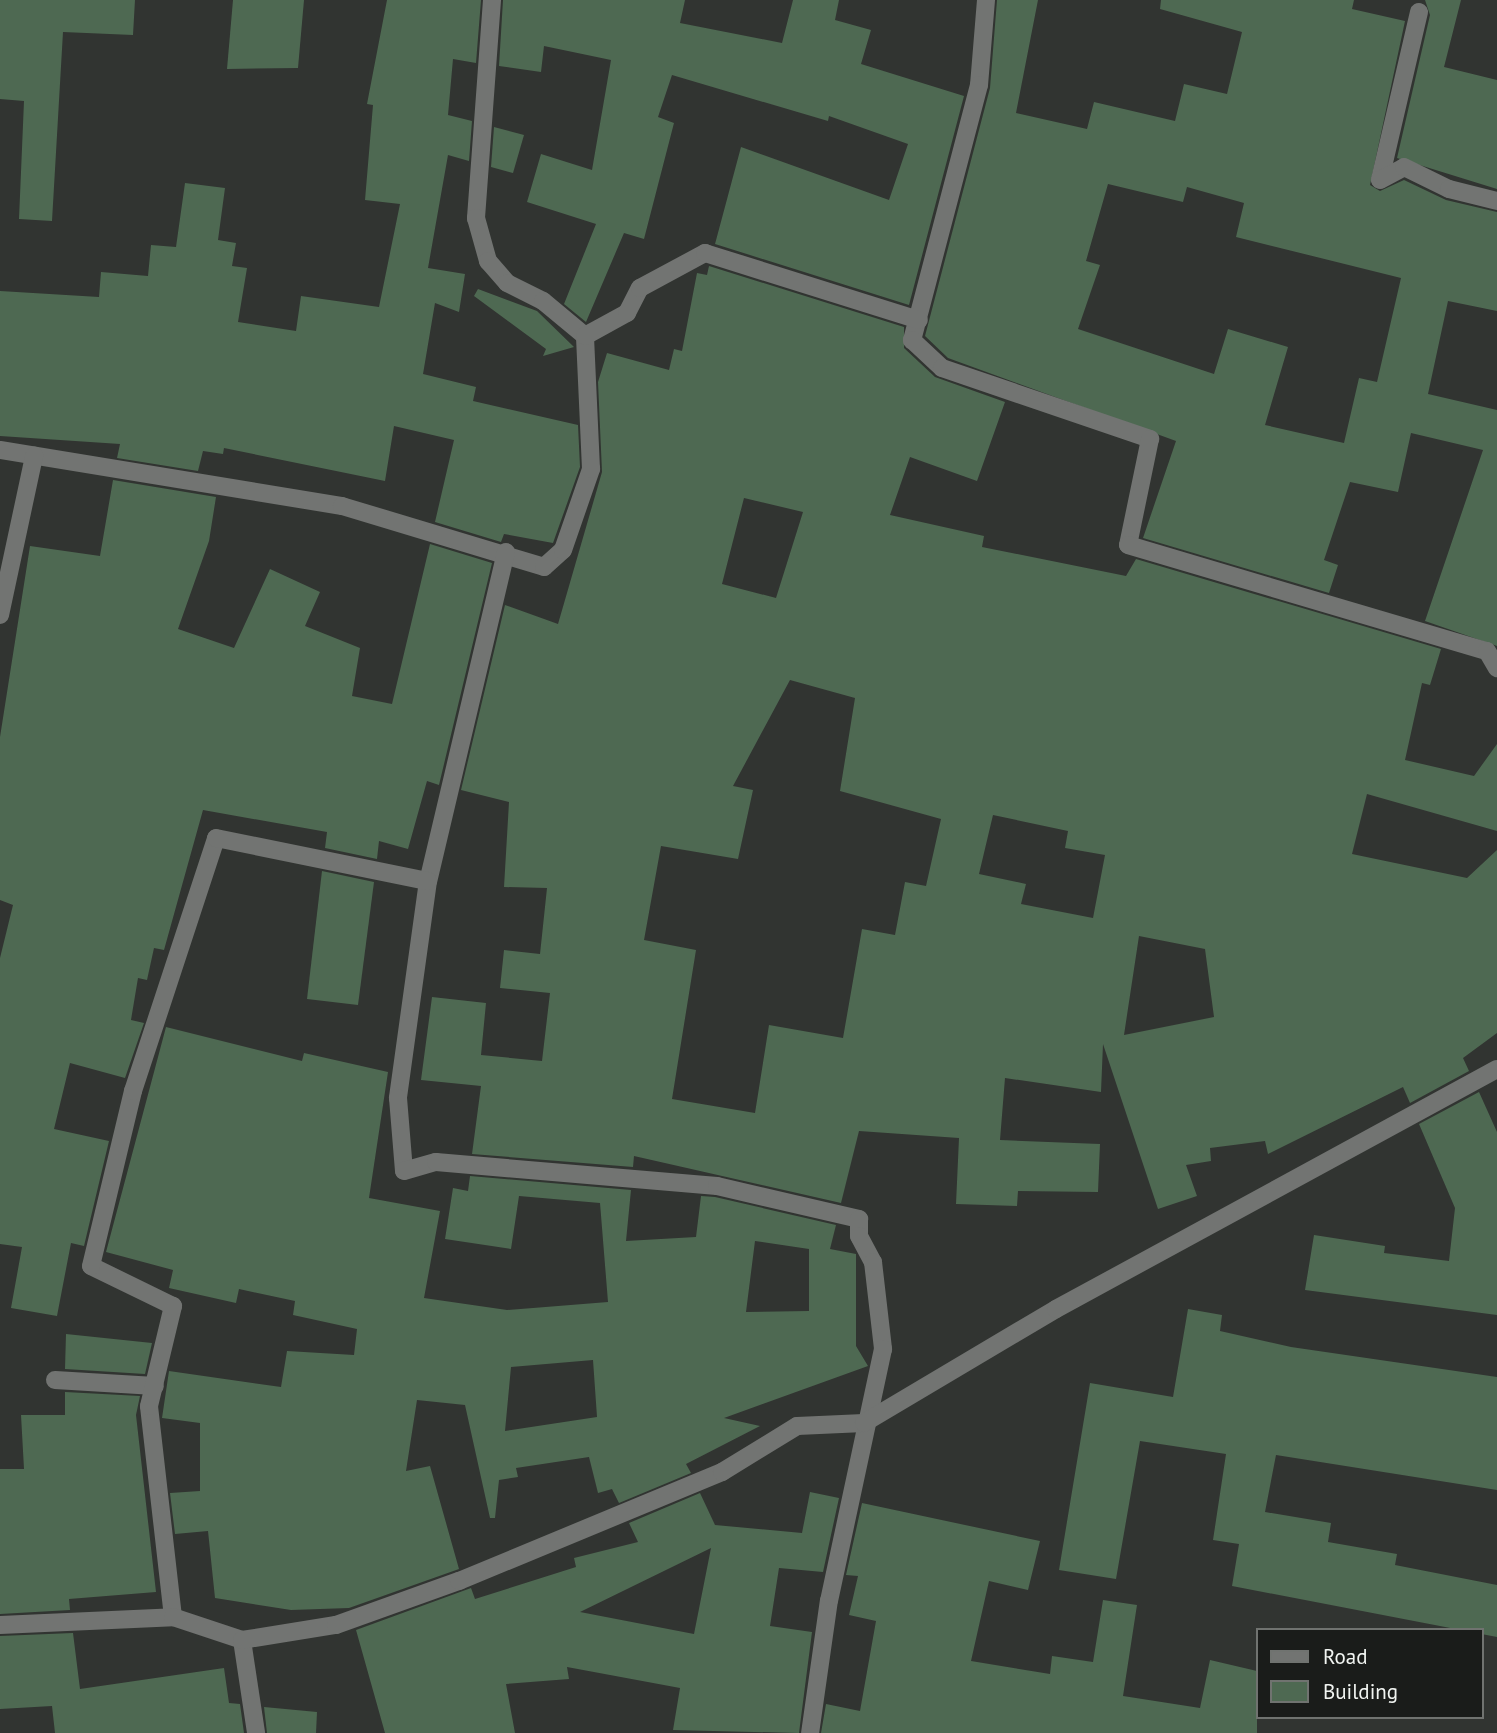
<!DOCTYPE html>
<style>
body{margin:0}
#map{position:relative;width:1497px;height:1733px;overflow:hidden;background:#313431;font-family:"PT Sans",sans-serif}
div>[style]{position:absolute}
.building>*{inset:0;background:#4e6952}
.minor>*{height:18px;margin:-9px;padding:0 9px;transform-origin:9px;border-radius:9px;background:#727472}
.tertiary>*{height:18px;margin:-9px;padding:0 9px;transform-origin:9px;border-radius:9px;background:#727472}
span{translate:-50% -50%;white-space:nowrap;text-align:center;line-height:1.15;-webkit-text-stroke:6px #1a1c1a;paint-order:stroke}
.legend{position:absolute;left:1256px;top:1628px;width:228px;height:91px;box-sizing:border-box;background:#1a1c1a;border:2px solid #707370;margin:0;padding:9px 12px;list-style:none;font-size:21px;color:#f2f5f2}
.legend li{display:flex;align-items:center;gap:14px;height:35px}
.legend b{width:35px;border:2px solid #707370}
</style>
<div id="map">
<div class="building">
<i style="clip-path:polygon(0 0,135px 0,133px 35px,63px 32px,52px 221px,19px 219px,24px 101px,0 99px)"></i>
<i style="clip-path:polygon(233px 0,304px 0,298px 68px,227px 69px)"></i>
<i style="clip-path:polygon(387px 0,481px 0,476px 63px,453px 59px,448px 115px,472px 121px,469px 161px,448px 155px,428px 268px,465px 274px,459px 312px,435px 303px,423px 374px,476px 387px,473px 401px,578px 425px,580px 467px,553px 543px,504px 534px,501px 542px,435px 522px,454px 440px,394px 426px,385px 481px,224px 448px,223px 454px,203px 451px,198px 471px,117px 458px,120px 444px,0 436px,0 291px,99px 297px,101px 272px,148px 276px,151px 245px,176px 247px,185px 183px,225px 188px,218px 240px,236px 243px,232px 266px,247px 268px,238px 322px,296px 331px,301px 296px,379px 307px,400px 204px,365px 200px,373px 105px,367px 104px)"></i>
<i style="clip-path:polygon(503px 0,685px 0,680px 23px,782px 43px,793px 0,839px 0,835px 20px,871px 30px,861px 64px,964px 96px,909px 305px,715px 244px,741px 147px,889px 200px,908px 144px,829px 116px,828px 121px,672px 75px,658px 117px,674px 123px,644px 239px,624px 233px,586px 322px,564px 304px,596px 224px,527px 202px,541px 154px,592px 170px,611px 60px,544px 46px,541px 72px,499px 66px)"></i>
<i style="clip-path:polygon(evenodd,997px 0,1038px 0,1016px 113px,1087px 129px,1094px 102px,1175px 121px,1184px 84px,1227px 94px,1242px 32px,1160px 9px,1161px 0,1354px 0,1352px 9px,1405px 21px,1370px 185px,1380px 191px,1404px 180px,1446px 200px,1497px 212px,1497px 311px,1448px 301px,1428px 394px,1497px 410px,1497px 646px,1425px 621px,1483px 450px,1411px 433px,1398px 492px,1350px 482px,1324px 560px,1338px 565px,1329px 593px,1143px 538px,1176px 441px,948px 358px,925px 336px,990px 88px,997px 0,1108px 184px,1183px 202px,1187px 187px,1244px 203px,1236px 237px,1401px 278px,1377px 382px,1359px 378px,1344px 443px,1265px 425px,1288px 347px,1228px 329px,1214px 374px,1078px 329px,1100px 265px,1086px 261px,1108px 184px)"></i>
<i style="clip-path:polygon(1425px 0,1461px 0,1444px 67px,1497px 80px,1497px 189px,1397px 158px,1430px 15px)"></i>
<i style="clip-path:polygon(494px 127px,524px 135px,513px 173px,491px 167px)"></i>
<i style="clip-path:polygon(evenodd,709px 266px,904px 327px,904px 348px,935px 377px,1005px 402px,977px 481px,910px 457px,890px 515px,984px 536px,982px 547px,1126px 576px,1136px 559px,1441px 649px,1430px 685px,1422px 683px,1405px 760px,1474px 776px,1497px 744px,1497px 831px,1367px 794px,1352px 854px,1467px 878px,1497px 850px,1497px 1033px,1463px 1058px,1469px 1071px,1410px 1103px,1403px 1087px,1268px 1154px,1265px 1141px,1210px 1148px,1211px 1161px,1186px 1165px,1197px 1196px,1158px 1209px,1103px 1044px,1101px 1092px,1005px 1078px,1000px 1140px,1100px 1144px,1098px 1192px,1018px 1191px,1017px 1206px,956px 1204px,959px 1138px,859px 1131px,841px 1203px,634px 1156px,633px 1167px,472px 1154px,481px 1086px,421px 1080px,432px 997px,486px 1003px,481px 1055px,542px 1061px,550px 993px,500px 988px,504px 950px,540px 954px,547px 888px,504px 887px,509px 802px,461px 790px,505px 605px,558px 624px,602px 472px,598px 382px,607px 353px,669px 370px,674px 349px,682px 351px,697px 273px,707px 275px,709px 266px,744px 498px,803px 512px,776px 598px,722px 584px,744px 498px,709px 266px,790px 680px,855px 698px,840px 791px,941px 819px,926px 886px,905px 882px,895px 935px,862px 929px,843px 1038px,769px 1025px,755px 1113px,672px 1099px,696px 950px,644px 940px,661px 846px,738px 859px,753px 790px,733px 786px,790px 680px,709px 266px,993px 815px,1068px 831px,1065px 848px,1105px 855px,1093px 918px,1021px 904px,1026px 884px,979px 874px,993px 815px,709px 266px,1139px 936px,1205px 949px,1214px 1017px,1124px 1035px,1139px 936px)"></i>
<i style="clip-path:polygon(478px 289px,537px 311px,574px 347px,543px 356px,546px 349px,474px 296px)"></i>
<i style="clip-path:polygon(113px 480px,216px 497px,209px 541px,178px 629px,234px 648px,270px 569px,320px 592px,305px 626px,360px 648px,352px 696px,392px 704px,430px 544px,492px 563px,439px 785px,427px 781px,408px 849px,379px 841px,377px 859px,325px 848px,327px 832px,203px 810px,164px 950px,154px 948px,147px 980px,138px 978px,131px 1020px,144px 1023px,125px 1078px,70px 1063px,54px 1129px,109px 1141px,84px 1246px,71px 1243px,57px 1316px,11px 1308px,22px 1247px,0 1244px,0 958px,13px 905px,0 900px,0 737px,30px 546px,100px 556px)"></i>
<i style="clip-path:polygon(322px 871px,374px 882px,358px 1005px,307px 999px)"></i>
<i style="clip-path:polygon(evenodd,166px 1027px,302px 1061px,304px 1053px,388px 1072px,369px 1198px,440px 1211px,424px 1298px,507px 1310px,608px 1302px,600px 1203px,519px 1196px,511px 1249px,445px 1239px,453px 1188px,468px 1191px,470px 1176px,631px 1190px,626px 1241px,696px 1237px,701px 1196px,715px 1197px,836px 1225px,830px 1249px,856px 1254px,856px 1346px,868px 1366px,724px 1418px,760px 1426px,686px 1464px,691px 1473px,619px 1503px,612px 1489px,598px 1493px,589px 1457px,516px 1468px,518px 1477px,499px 1480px,495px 1518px,490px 1518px,465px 1405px,417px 1400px,406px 1471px,430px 1466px,459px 1569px,349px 1608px,291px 1610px,215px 1598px,208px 1531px,175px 1534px,170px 1493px,200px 1491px,200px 1423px,162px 1418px,169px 1371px,281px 1387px,287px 1351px,354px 1355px,357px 1329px,293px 1315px,295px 1301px,239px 1289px,236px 1303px,169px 1288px,173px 1270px,106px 1252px,166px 1027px,755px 1241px,809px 1249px,809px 1311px,746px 1312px,755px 1241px,166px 1027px,593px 1360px,597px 1417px,505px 1431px,511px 1367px,593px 1360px)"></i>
<i style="clip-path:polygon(1479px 1092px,1497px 1132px,1497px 1315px,1305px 1290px,1314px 1235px,1385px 1246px,1384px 1253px,1449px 1261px,1455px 1208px,1419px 1124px)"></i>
<i style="clip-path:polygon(1188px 1309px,1222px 1315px,1220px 1331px,1291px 1347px,1497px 1377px,1497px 1490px,1276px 1455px,1265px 1512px,1331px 1523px,1328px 1542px,1397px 1554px,1395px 1565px,1497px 1585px,1497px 1637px,1232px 1586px,1239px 1544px,1213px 1540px,1226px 1454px,1140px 1441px,1116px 1579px,1059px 1570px,1090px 1383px,1173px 1397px)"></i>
<i style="clip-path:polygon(66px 1334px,152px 1343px,145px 1374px,65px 1369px)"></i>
<i style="clip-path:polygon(65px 1392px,140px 1396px,136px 1415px,156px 1592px,69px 1599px,70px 1610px,0 1614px,0 1469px,24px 1469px,21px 1415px,65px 1415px)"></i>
<i style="clip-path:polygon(evenodd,810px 1492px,839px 1498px,823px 1572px,779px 1568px,770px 1626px,812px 1632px,799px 1733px,673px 1730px,680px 1688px,567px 1667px,569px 1679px,506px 1684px,515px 1733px,385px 1733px,356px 1630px,471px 1588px,475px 1599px,576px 1567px,574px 1558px,638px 1542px,629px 1523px,700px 1493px,715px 1525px,802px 1533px,810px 1492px,711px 1548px,694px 1634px,580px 1612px,711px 1548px)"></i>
<i style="clip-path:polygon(862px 1503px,1040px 1541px,1028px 1590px,989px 1581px,971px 1661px,1050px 1674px,1052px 1656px,1093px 1662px,1103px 1600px,1137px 1605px,1123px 1696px,1200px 1708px,1210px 1660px,1257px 1671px,1257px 1733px,821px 1733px,826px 1704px,860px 1711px,876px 1621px,849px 1615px,858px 1576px,846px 1575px)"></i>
<i style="clip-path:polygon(73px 1633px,80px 1689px,224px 1668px,229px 1703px,240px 1704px,244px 1733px,55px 1733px,52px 1706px,0 1709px,0 1636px)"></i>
<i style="clip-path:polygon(264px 1707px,317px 1712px,316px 1733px,267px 1733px)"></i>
</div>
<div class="minor">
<i style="left:492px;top:0;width:219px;rotate:94.2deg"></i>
<i style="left:476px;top:218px;width:45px;rotate:74.4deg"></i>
<i style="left:488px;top:261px;width:29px;rotate:49deg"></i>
<i style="left:507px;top:283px;width:40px;rotate:26.6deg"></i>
<i style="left:543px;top:301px;width:55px;rotate:39.8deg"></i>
<i style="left:986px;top:0;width:85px;rotate:94.7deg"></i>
<i style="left:979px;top:85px;width:264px;rotate:104.7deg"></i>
<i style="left:912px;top:340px;width:41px;rotate:43deg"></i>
<i style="left:942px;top:368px;width:220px;rotate:18.8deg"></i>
<i style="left:1150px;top:439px;width:108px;rotate:101.7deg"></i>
<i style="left:1128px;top:545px;width:374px;rotate:16.5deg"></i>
<i style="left:1487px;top:651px;width:20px;rotate:60deg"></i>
<i style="left:1419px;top:12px;width:172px;rotate:103.1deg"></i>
<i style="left:1380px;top:180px;width:27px;rotate:-28deg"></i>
<i style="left:1404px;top:167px;width:50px;rotate:26.1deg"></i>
<i style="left:1449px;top:189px;width:49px;rotate:14deg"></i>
<i style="left:0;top:450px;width:347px;rotate:9.3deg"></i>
<i style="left:342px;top:506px;width:211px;rotate:16.8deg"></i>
<i style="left:544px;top:567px;width:25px;rotate:-42deg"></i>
<i style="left:563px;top:550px;width:86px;rotate:-70.9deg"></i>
<i style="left:591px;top:469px;width:133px;rotate:-92.6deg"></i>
<i style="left:585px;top:336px;width:48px;rotate:-28.7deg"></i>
<i style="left:627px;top:313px;width:28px;rotate:-63deg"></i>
<i style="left:640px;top:288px;width:74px;rotate:-28.3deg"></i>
<i style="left:705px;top:253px;width:224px;rotate:17.4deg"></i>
<i style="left:506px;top:552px;width:338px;rotate:103.3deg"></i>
<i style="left:428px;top:881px;width:219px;rotate:97.9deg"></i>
<i style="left:398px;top:1098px;width:73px;rotate:85.3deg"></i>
<i style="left:404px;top:1171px;width:33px;rotate:-16deg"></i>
<i style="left:436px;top:1162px;width:282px;rotate:4.9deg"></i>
<i style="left:717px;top:1186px;width:146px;rotate:13.1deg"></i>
<i style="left:859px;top:1219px;width:17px;rotate:90deg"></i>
<i style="left:859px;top:1236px;width:30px;rotate:62deg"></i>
<i style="left:873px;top:1262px;width:88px;rotate:83.4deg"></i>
<i style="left:883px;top:1349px;width:257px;rotate:102.1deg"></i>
<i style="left:829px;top:1600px;width:134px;rotate:98.1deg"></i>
<i style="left:0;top:615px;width:163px;rotate:-77.9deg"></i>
<i style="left:55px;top:1380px;width:100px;rotate:3.4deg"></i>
<i style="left:173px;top:1617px;width:212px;rotate:-96.5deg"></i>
<i style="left:149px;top:1406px;width:103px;rotate:-76.5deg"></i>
<i style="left:173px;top:1306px;width:91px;rotate:-154deg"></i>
<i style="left:91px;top:1266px;width:180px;rotate:-76.5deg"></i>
<i style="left:133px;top:1091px;width:266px;rotate:-71.8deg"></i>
<i style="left:216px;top:838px;width:216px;rotate:11.5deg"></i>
<i style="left:242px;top:1640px;width:94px;rotate:81.4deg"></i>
</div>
<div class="tertiary">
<i style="left:0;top:1625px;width:173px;rotate:-2.6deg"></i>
<i style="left:173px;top:1617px;width:73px;rotate:18.4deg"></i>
<i style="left:242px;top:1640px;width:95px;rotate:-9.1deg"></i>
<i style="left:336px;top:1625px;width:131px;rotate:-19.7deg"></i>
<i style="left:459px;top:1581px;width:285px;rotate:-22.5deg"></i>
<i style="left:722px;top:1472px;width:88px;rotate:-31.5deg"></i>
<i style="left:797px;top:1426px;width:67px;rotate:-2.6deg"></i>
<i style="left:864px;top:1423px;width:223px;rotate:-30.7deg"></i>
<i style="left:1056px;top:1309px;width:502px;rotate:-28.56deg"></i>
</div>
<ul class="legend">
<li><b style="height:9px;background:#727472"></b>Road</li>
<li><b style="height:19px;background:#4e6952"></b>Building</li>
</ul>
</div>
